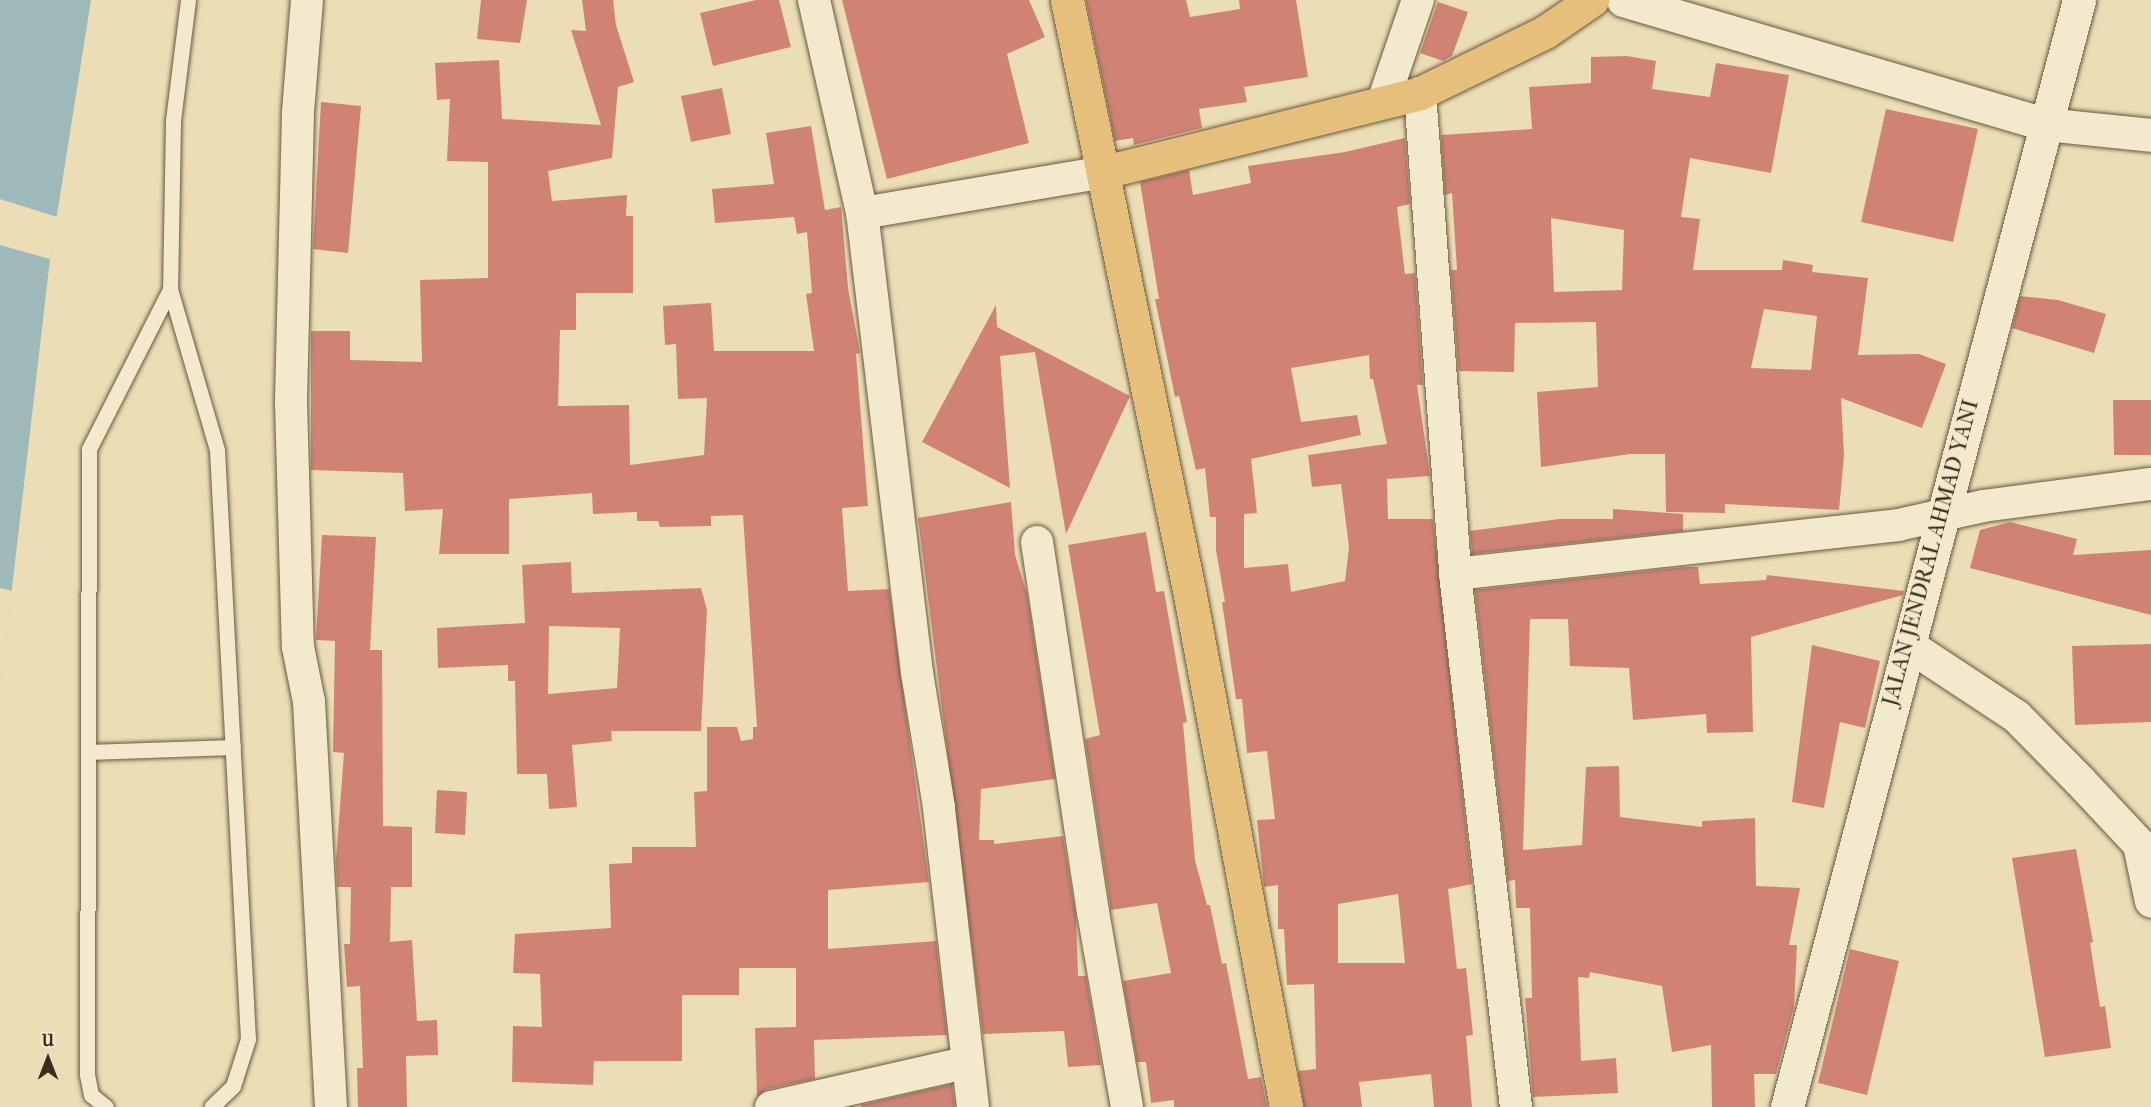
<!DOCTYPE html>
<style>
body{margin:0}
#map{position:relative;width:2151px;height:1107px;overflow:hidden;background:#ecdeb4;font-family:"IM FELL French Canon",serif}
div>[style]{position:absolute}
.water>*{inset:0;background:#9eb9b9}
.pier>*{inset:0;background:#ecdeb4}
.building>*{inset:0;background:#d08375}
.roads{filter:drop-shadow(0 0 2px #685842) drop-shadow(0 0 2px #685842)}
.service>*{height:15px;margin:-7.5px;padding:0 7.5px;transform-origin:7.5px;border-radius:7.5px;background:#f3eace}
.minor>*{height:32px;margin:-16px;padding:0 16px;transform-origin:16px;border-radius:16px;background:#f3eace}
.tertiary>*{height:33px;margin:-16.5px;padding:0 16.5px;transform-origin:16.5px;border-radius:16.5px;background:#f3eace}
.trunk>*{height:33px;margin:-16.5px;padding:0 16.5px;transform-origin:16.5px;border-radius:16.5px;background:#e6bf7a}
span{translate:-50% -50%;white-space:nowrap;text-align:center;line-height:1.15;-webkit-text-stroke:6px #f3eace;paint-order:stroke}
.street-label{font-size:22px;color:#3c2c1c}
.north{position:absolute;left:18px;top:1029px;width:60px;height:60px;-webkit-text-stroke:4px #f3eace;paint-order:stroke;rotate:0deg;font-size:16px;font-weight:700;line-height:24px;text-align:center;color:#3c2c1c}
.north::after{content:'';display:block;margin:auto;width:21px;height:27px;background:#3c2c1c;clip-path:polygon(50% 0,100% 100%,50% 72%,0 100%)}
</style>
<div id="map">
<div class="water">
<i style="clip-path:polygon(0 0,91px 0,50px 259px,0 692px)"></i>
</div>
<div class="pier">
<i style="clip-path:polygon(0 199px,57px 217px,50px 259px,0 245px)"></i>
<i style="clip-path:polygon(0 588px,12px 591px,0 692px)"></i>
</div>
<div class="building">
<i style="clip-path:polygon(481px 0,527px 0,520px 43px,477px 39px)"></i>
<i style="clip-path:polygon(582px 0,613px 0,616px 25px,634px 82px,618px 87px,612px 158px,548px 171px,552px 201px,627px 195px,626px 216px,633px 216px,633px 293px,576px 293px,576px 330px,560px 330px,558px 406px,629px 405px,630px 465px,704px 455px,707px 398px,678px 399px,676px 344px,665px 345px,663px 306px,711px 303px,714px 351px,814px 351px,806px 294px,812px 293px,807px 232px,797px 234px,794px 217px,715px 223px,712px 189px,774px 184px,766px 133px,811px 126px,825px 210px,841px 207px,848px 288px,860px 353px,856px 354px,868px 506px,842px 508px,848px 591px,889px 589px,929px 882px,828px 890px,828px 949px,936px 941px,947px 1035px,814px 1040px,815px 1079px,767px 1089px,757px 1097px,755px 1028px,796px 1027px,796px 968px,739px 968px,739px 995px,682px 995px,682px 1061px,594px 1061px,593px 1085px,512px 1082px,513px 1026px,542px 1027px,540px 974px,513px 973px,515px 934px,611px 928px,609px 864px,632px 863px,632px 847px,696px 847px,694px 792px,707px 791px,707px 727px,737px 727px,741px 741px,753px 739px,753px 727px,757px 727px,743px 515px,711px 516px,711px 526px,660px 527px,658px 521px,637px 521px,637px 512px,593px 514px,592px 493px,509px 499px,509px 554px,439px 554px,443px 509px,405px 511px,403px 473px,311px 470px,311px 331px,350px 331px,350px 360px,422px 362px,420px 280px,488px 278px,488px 162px,447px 161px,450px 99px,437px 100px,435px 63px,499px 60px,502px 119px,601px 125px,571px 30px,586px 31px)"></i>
<i style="clip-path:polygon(756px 0,779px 0,791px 47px,713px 66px,700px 13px)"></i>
<i style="clip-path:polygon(842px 0,1029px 0,1045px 37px,1007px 54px,1029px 143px,887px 179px)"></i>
<i style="clip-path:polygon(1086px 0,1186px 0,1190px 17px,1240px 9px,1239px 0,1296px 0,1308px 77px,1244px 87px,1247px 102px,1199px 109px,1202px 128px,1134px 145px,1133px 138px,1115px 141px)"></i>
<i style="clip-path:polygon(1438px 2px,1468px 12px,1452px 56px,1443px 61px,1420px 53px)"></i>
<i style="clip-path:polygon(evenodd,1627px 56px,1656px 61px,1652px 89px,1710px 97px,1716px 63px,1789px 75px,1771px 173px,1690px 158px,1681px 217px,1700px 219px,1693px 270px,1782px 270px,1783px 260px,1813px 265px,1812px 272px,1868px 278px,1858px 355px,1919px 354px,1946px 364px,1922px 428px,1841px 398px,1844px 456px,1839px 510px,1725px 504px,1725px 513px,1666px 512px,1665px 454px,1630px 454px,1541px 467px,1537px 392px,1598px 387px,1596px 322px,1515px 323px,1514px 372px,1459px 371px,1459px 377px,1451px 270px,1457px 270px,1452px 193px,1445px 195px,1441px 135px,1532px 129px,1529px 87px,1591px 83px,1591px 57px,1627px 56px,1551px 218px,1624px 230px,1622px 290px,1554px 292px,1551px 218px,1627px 56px,1764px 309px,1817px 316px,1811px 370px,1751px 368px,1764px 309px)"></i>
<i style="clip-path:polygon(722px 88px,731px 134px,691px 142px,681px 96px)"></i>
<i style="clip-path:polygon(321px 102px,361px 106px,348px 253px,313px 249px)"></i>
<i style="clip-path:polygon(1886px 109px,1978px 129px,1953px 242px,1861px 222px)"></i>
<i style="clip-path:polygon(evenodd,1405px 138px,1410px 204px,1397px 207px,1405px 274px,1415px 273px,1423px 385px,1417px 385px,1430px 476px,1387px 479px,1388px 519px,1433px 519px,1472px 884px,1448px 889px,1457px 969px,1466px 968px,1473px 1035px,1466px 1036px,1472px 1107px,1434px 1107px,1431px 1074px,1359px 1082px,1362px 1107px,1304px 1107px,1298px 1071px,1316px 1069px,1314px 984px,1287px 985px,1284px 929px,1278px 929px,1278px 885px,1264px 887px,1257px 820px,1275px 819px,1267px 751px,1247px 753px,1242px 699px,1236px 699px,1222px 602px,1225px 602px,1216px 550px,1216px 517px,1210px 517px,1205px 468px,1196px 470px,1179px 396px,1175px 397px,1155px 299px,1159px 299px,1140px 182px,1189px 170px,1193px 195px,1251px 183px,1248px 166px,1345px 152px,1405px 138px,1369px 355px,1370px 379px,1373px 379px,1387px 444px,1308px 455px,1312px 487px,1341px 484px,1349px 547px,1345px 581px,1291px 592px,1288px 564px,1244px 568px,1244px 514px,1257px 513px,1251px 459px,1361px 435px,1357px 415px,1301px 422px,1291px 368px,1369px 355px,1405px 138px,1398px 894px,1405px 963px,1338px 963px,1338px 904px,1398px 894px)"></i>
<i style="clip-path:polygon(2020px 296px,2058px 300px,2106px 314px,2094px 353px,2012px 328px)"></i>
<i style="clip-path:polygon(996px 305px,997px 327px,1130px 396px,1066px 534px,1035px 352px,1000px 356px,1010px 488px,922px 442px)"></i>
<i style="clip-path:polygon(2113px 400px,2151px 400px,2151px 455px,2114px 455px)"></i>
<i style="clip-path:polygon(1011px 502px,1015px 555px,1027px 594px,1055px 779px,981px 789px,979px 840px,994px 840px,994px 844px,1063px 836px,1076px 917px,1078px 976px,1086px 976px,1101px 1065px,1068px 1067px,1064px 1031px,983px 1034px,918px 518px)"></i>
<i style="clip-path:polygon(1613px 509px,1683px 514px,1683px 531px,1472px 554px,1470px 531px,1559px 519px,1613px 519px)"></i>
<i style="clip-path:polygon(2010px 522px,2077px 539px,2073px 555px,2151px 550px,2151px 615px,1970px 568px,1980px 530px)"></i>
<i style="clip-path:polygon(1146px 532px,1156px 592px,1164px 591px,1187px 722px,1183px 723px,1195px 860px,1207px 905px,1210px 905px,1222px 964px,1226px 963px,1248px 1079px,1261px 1077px,1267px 1107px,1174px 1107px,1174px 1100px,1151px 1103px,1146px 1062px,1137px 1062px,1123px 981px,1171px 973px,1157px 903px,1111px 910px,1085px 739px,1100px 735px,1068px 545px)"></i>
<i style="clip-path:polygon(322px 535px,376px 537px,370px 650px,382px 650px,383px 826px,412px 827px,412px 887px,391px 887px,390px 942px,412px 940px,417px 1021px,437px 1020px,438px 1055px,406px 1056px,407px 1107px,358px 1107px,357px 1068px,363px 1068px,360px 986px,347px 987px,344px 944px,350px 944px,351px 887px,337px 887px,336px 860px,344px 753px,333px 752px,335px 641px,316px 640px)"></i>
<i style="clip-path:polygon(evenodd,571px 562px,572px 593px,701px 588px,707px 610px,701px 731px,611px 731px,612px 741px,572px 745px,577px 807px,549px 809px,547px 774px,517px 774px,515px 681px,508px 681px,508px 665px,438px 668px,437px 628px,525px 623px,522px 565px,571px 562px,549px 626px,620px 628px,617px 688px,548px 694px,549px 626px)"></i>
<i style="clip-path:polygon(1684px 567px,1698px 567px,1700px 584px,1766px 580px,1767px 575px,1904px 591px,1903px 595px,1751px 637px,1753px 732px,1707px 733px,1706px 714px,1633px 720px,1629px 668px,1570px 666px,1568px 619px,1530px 619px,1523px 850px,1582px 845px,1586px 767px,1619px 766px,1620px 817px,1702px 827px,1702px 821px,1755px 818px,1756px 886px,1800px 888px,1789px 945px,1797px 945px,1794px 1007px,1776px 1074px,1754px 1074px,1755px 1107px,1712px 1107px,1711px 1045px,1672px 1052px,1662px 986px,1590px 972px,1589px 978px,1578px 977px,1581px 1061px,1616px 1058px,1618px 1093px,1533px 1097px,1525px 998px,1532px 998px,1530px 908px,1516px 908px,1515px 880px,1508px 881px,1475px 590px)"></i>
<i style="clip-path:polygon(2151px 644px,2151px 722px,2075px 725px,2072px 646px)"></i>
<i style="clip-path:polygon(1812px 645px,1880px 661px,1865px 728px,1840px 722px,1824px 808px,1792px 802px)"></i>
<i style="clip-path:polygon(437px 790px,467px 792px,465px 835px,435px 833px)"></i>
<i style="clip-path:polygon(2076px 849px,2093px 942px,2090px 943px,2100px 1007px,2105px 1006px,2111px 1048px,2045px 1057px,2012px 858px)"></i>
<i style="clip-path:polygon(1850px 949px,1899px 961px,1867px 1095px,1818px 1083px)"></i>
<i style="clip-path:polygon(952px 1084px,955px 1107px,861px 1107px,861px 1105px)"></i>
</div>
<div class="roads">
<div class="service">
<i style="left:188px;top:0;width:122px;rotate:97.1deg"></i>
<i style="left:173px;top:121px;width:168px;rotate:91deg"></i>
<i style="left:170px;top:289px;width:168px;rotate:73.7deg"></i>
<i style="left:217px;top:450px;width:590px;rotate:86.99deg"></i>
<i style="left:248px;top:1039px;width:49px;rotate:107.7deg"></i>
<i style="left:233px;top:1086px;width:30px;rotate:136deg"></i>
<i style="left:88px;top:752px;width:145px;rotate:-2deg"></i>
<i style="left:106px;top:1107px;width:19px;rotate:-141deg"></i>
<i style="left:91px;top:1095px;width:20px;rotate:-101deg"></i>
<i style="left:87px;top:1075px;width:626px;rotate:-89.82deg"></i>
<i style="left:89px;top:449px;width:179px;rotate:-63.1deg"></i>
</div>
<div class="minor">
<i style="left:307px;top:0;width:113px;rotate:94.6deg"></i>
<i style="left:298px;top:113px;width:289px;rotate:91.4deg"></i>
<i style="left:291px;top:402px;width:245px;rotate:88.4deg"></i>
<i style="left:298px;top:647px;width:56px;rotate:78.7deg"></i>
<i style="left:309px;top:702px;width:406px;rotate:86.9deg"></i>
<i style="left:814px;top:0;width:218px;rotate:77.3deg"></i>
<i style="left:1420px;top:93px;width:482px;rotate:85.8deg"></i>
<i style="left:1455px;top:574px;width:536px;rotate:83.47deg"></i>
<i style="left:1383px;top:102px;width:108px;rotate:-71.1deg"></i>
<i style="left:1037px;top:542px;width:374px;rotate:81.4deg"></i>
<i style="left:1093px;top:912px;width:198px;rotate:80.1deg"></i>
<i style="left:1455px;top:574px;width:446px;rotate:-6.3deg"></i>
<i style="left:1898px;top:525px;width:87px;rotate:-12.6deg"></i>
<i style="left:1983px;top:506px;width:169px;rotate:-7.5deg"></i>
<i style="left:771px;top:1107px;width:199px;rotate:-12.8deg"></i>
<i style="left:973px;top:1107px;width:302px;rotate:-96.5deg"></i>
<i style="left:939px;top:807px;width:136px;rotate:-99.3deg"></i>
<i style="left:917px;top:673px;width:463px;rotate:-96.8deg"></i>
<i style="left:862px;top:213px;width:245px;rotate:-9.6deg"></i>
</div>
<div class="tertiary">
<i style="left:1623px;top:0;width:440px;rotate:16.4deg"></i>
<i style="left:2045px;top:124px;width:107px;rotate:5.9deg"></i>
<i style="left:1910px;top:646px;width:127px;rotate:33.4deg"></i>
<i style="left:2016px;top:716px;width:91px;rotate:45.4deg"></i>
<i style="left:2080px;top:781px;width:86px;rotate:46.9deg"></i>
<i style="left:2139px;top:844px;width:58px;rotate:78.1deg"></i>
<i style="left:1787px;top:1107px;width:1145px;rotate:-75.22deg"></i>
</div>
<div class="trunk">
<i style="left:1067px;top:0;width:602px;rotate:78.32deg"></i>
<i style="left:1189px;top:590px;width:526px;rotate:79.37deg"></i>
<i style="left:1104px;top:172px;width:326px;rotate:-14deg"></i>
<i style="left:1420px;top:93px;width:139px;rotate:-26deg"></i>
<i style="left:1545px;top:32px;width:57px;rotate:-34.2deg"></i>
</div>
</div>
<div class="street-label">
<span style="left:1931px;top:553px;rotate:-75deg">JALAN JENDRAL AHMAD YANI</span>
</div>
<div class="north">U</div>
</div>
